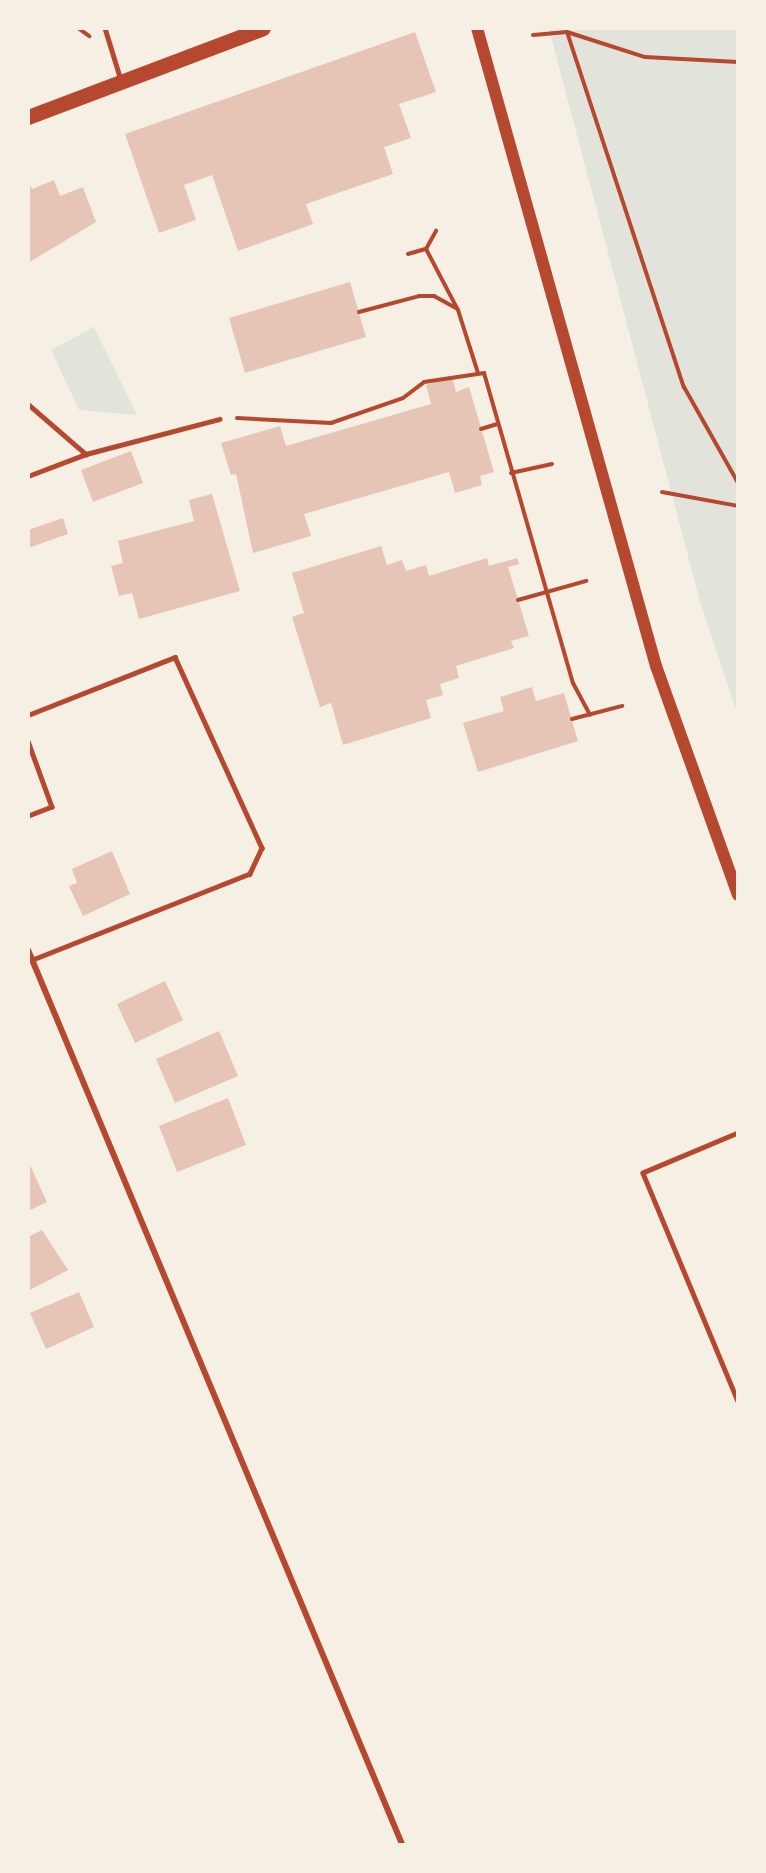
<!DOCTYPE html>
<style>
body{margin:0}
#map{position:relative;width:766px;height:1873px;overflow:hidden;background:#f6efe4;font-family:"Exo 2",sans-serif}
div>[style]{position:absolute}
.green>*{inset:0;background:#e2e4dc}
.building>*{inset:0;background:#e6c5b7}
.path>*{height:4px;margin:-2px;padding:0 2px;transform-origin:2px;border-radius:2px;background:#b5482f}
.service>*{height:4.5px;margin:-2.25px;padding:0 2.25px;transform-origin:2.25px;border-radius:2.25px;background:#b5482f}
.minor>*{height:6px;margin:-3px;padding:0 3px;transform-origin:3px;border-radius:3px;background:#b5482f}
.secondary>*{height:12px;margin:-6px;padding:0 6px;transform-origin:6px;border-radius:6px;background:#b5482f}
.primary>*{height:15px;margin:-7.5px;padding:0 7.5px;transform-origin:7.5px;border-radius:7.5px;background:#b5482f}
span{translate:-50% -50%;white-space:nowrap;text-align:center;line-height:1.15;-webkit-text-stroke:6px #f6efe4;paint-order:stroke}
.frame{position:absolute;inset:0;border:30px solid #f6efe4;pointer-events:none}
</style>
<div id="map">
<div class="green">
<i style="clip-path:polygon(549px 29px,737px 29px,737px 713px,701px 605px)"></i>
<i style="clip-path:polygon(94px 327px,137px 415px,79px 410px,51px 350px)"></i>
</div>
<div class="building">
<i style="clip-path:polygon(415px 32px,436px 92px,399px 104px,411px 138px,384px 147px,393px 174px,306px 204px,313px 224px,238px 251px,212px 175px,184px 185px,196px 220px,159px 233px,125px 134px)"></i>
<i style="clip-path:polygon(54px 180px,60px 196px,83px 187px,96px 222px,28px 263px,28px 181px,32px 189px)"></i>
<i style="clip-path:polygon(350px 282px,366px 337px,245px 373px,229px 318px)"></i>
<i style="clip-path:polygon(452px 377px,456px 392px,469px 387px,494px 472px,480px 476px,482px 485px,455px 493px,449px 472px,304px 514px,311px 536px,253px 553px,236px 474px,231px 475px,221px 443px,280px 426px,286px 446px,431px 404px,426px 385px)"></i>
<i style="clip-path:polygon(131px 451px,143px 483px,93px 502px,81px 470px)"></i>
<i style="clip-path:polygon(212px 494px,240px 591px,139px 619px,132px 593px,119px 596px,111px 566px,123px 563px,118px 541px,194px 521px,189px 500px)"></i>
<i style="clip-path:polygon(63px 518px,68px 534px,28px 548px,28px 530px)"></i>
<i style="clip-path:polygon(381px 546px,387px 565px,402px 560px,406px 571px,426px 565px,429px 576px,487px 558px,489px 566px,517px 558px,519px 564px,508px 567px,529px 636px,511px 641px,514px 648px,456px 666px,459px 678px,440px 684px,443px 695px,426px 700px,431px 718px,343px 745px,331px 703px,320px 707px,292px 617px,304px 613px,292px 573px)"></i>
<i style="clip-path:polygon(532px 687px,536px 701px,564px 693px,578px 741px,478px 772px,463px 723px,504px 711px,500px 697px)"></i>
<i style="clip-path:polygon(112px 851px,130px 894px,83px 916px,69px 886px,77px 883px,72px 869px)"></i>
<i style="clip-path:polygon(165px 981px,183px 1020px,135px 1043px,117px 1004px)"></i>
<i style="clip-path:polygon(219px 1031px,238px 1076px,175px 1103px,156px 1059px)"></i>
<i style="clip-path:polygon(228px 1098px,246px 1145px,177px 1172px,159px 1126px)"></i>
<i style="clip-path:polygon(28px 1161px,47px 1202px,28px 1211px)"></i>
<i style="clip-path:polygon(42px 1230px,68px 1270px,28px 1291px,28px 1237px)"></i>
<i style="clip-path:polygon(79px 1292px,94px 1327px,46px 1349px,30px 1313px)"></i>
</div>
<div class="path">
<i style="left:78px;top:28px;width:14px;rotate:36deg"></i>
<i style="left:567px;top:32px;width:82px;rotate:17.8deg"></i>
<i style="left:645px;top:57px;width:93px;rotate:3.1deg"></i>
<i style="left:533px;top:35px;width:34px;rotate:-5deg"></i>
<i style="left:567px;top:32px;width:374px;rotate:71.8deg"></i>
<i style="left:684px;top:387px;width:110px;rotate:60.6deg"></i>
<i style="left:426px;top:249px;width:69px;rotate:62.3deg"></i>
<i style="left:458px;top:310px;width:66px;rotate:72.4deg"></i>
<i style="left:408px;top:254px;width:19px;rotate:-16deg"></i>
<i style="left:426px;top:249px;width:21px;rotate:-61deg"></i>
<i style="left:359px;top:312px;width:62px;rotate:-14.9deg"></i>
<i style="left:419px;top:296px;width:15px"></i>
<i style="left:434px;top:296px;width:26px;rotate:29deg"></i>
<i style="left:237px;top:418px;width:94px;rotate:3deg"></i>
<i style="left:331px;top:423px;width:76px;rotate:-19.1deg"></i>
<i style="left:403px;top:398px;width:26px;rotate:-37deg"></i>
<i style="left:424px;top:382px;width:61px;rotate:-8.5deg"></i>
<i style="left:484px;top:373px;width:323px;rotate:74deg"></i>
<i style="left:573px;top:683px;width:36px;rotate:62deg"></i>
<i style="left:481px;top:429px;width:17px;rotate:-17deg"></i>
<i style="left:511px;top:473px;width:42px;rotate:-12.4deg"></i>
<i style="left:662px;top:492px;width:77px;rotate:10.4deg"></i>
<i style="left:518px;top:600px;width:71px;rotate:-15.6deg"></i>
<i style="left:572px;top:719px;width:52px;rotate:-14.6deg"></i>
</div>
<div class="service">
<i style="left:105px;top:28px;width:54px;rotate:72.9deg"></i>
<i style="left:28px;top:404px;width:77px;rotate:40.8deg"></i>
<i style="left:86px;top:454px;width:138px;rotate:-14.7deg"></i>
<i style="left:28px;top:476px;width:62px;rotate:-20.8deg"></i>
<i style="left:28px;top:715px;width:158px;rotate:-21.5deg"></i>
<i style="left:175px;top:657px;width:210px;rotate:65.5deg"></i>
<i style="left:262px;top:848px;width:29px;rotate:115deg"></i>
<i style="left:250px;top:874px;width:233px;rotate:158.4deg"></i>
<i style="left:28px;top:741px;width:70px;rotate:70deg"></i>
<i style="left:52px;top:807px;width:26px;rotate:159deg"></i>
<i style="left:738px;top:1133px;width:103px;rotate:157.2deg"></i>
<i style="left:643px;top:1173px;width:247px;rotate:67.4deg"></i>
</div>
<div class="minor">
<i style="left:28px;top:950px;width:969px;rotate:67.3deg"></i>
</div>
<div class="secondary">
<i style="left:477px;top:28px;width:663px;rotate:74.33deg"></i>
<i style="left:656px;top:666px;width:243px;rotate:70.3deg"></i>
</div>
<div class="primary">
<i style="left:28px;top:117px;width:251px;rotate:-20.7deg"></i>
</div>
<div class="frame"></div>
</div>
